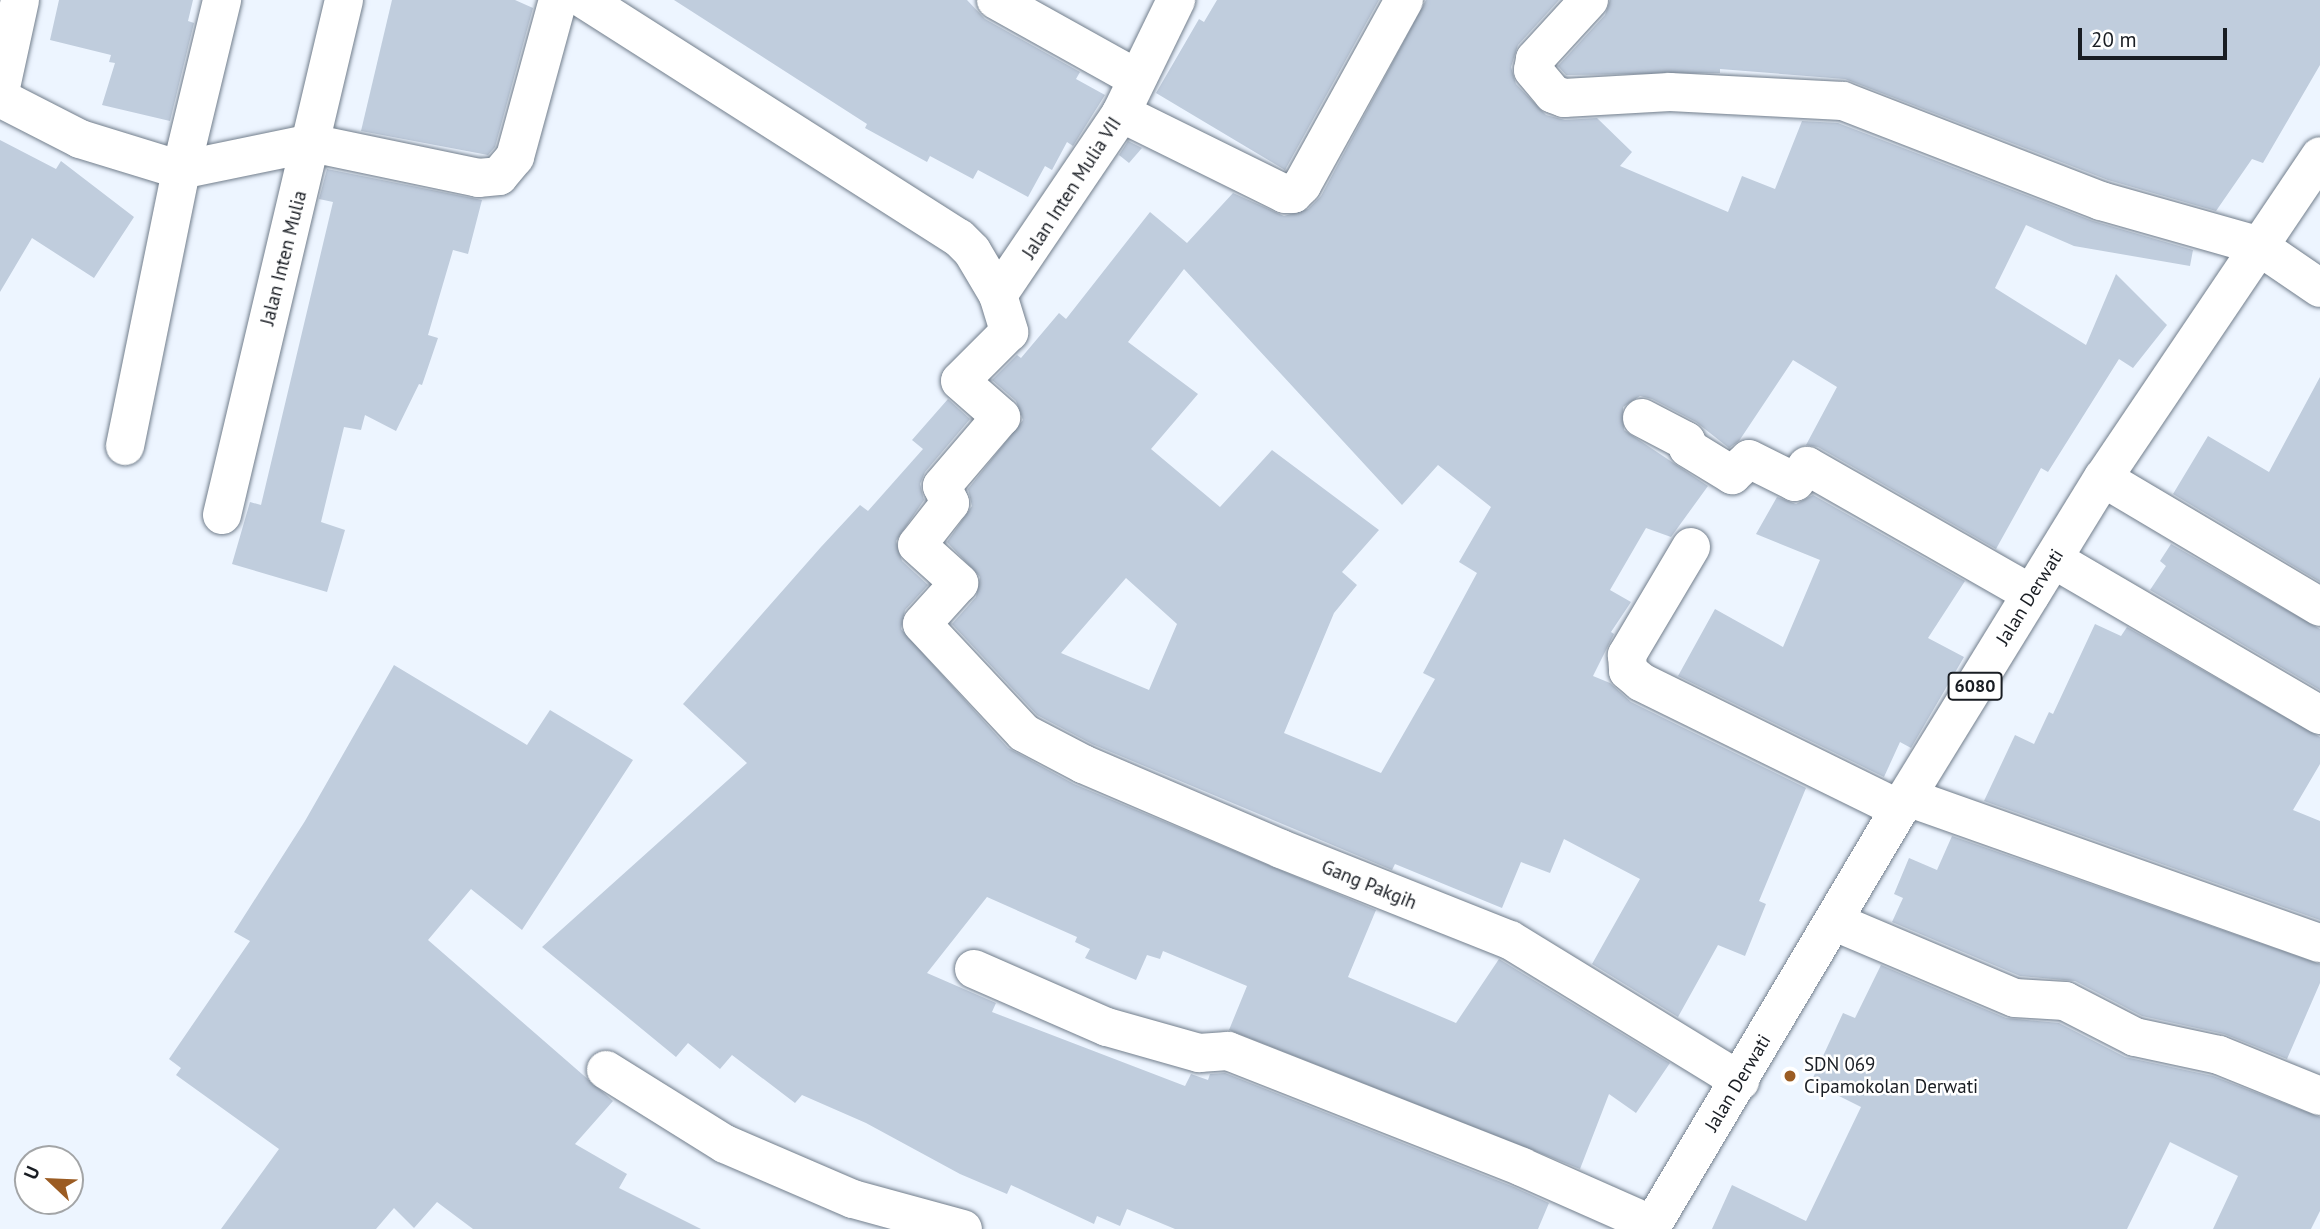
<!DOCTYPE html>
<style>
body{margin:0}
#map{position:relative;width:2320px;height:1229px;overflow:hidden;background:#edf5ff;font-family:"PT Sans",sans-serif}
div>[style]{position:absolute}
.building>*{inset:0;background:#c0cddd}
.roads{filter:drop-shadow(0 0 2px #727e8c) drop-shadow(0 0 2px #727e8c)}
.minor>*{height:38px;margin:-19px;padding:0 19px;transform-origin:19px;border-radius:19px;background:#fff}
.major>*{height:38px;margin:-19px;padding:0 19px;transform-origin:19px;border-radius:19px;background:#fff}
.dots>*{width:19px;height:19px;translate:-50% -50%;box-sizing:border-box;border:4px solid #fff;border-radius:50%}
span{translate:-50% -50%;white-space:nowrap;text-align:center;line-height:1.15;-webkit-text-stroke:5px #fff;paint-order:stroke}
.shield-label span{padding:2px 5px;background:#fff;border:2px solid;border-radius:5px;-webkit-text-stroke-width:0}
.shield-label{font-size:18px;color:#191d23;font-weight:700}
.street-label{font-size:19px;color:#191d23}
.poi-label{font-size:19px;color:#191d23}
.left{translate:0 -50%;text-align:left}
.north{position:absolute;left:14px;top:1145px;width:70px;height:70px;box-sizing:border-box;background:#fff;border:2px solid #a3a5a7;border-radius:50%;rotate:293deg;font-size:19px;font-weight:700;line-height:28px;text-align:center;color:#191d23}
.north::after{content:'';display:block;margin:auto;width:24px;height:32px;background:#9b5c23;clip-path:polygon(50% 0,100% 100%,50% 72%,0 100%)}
.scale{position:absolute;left:2078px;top:28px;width:149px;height:32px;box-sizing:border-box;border:4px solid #191d23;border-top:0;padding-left:9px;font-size:21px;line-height:24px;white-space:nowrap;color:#191d23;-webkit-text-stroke:5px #fff;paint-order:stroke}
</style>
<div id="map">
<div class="building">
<i style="clip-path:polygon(59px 0,193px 0,188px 21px,194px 23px,170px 121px,102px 105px,115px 63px,109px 62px,111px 55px,50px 40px)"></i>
<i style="clip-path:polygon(392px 0,515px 0,533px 8px,495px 147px,488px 155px,361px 131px)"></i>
<i style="clip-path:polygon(674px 0,967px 0,985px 19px,1080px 72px,1076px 79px,1105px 95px,1073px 146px,1067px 142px,1052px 170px,1045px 166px,1028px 197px,978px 170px,973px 179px,930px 156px,927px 162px,865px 128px,867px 124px)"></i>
<i style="clip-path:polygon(1217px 0,1379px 0,1285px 170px,1156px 93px,1199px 19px,1204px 22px)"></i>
<i style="clip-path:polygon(evenodd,1426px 0,1559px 0,1518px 45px,1511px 67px,1516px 84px,1546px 115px,1565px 120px,1597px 118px,1632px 152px,1620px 166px,1728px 212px,1742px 176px,1775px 189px,1802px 121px,1838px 123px,2093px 221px,2193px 250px,2190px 266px,2074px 246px,2026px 225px,1995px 288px,2086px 345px,2116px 274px,2167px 325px,2133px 368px,2119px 359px,2048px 472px,2041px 468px,1996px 549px,1818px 447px,1806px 445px,1837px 387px,1793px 360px,1739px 441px,1729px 448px,1696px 422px,1652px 399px,1640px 396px,1623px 407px,1624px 430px,1708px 486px,1671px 537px,1646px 528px,1610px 590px,1631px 602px,1611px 632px,1614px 634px,1593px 676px,1610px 683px,1631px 702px,1806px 788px,1759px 901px,1766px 904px,1745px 956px,1718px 945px,1678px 1017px,1592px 964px,1640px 879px,1564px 839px,1550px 873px,1521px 862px,1502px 908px,1395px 864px,1392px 870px,1092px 744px,1037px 715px,952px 624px,976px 597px,980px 577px,947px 542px,972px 506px,968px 489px,1023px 420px,1016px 401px,992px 380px,1017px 355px,1021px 358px,1059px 313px,1066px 319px,1150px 212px,1187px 243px,1233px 193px,1284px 216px,1308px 209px,1321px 196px,1426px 0,1184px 269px,1402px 505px,1438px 465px,1491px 507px,1459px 562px,1477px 573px,1423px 673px,1435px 679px,1381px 773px,1284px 733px,1334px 613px,1357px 585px,1342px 572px,1379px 530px,1272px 450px,1220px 507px,1151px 449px,1198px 394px,1128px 342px,1184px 269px,1426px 0,1126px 578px,1177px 624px,1149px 690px,1061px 653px,1126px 578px)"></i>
<i style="clip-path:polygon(1610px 0,2320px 0,2320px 65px,2263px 163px,2252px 159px,2216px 211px,2108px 180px,1845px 79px,1720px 69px,1720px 73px,1566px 75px,1558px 66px,1605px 15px)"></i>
<i style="clip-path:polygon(0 140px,56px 169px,61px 161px,134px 217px,94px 278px,32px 238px,0 292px)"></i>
<i style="clip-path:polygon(1128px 141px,1142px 148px,1129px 163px,1119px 155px)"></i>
<i style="clip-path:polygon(327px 169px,482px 200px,468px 254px,453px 250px,428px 335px,438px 338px,422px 385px,419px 384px,396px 431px,365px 415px,361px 430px,344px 427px,321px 522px,345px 530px,327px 592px,232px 564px,250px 502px,261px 505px,333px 202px,319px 199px)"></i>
<i style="clip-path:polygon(2320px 377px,2320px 582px,2173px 494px,2208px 436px,2269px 472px)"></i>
<i style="clip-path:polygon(948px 399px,970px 419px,925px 472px,920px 484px,924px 500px,896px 541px,902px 561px,928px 585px,905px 610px,901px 629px,1008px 748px,1074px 784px,1376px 910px,1348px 977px,1456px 1023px,1499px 959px,1670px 1063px,1636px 1113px,1609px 1094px,1580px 1169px,1229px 1030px,1247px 986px,1163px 951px,1160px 959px,1147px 955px,1136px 980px,1085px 958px,1090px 949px,1075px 942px,1077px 937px,987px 897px,927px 973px,996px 1003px,992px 1012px,1185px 1086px,1191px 1074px,1208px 1080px,1210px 1074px,1225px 1073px,1514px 1187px,1549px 1203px,1538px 1229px,1175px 1229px,1127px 1209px,1120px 1226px,1097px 1216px,1094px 1224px,1011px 1185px,1007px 1194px,960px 1174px,866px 1123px,802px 1095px,795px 1103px,732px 1055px,720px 1069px,688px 1043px,676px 1057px,542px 947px,747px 763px,683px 704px,821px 547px,860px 505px,868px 511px,923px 449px,912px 440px)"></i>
<i style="clip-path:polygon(1813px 495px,1965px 581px,1928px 638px,1964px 657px,1911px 748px,1900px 742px,1884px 777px,1678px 676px,1715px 609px,1783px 647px,1820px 560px,1756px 534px,1777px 497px,1796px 504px)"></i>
<i style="clip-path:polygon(2171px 544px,2320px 629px,2320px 690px,2150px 590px,2166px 566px,2160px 561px)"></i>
<i style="clip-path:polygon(2095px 624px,2121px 636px,2127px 627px,2320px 737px,2320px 764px,2293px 810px,2320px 821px,2320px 920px,1984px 801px,2015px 735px,2034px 744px,2049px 712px,2053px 714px)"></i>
<i style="clip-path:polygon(394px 665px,527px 745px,550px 710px,633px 760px,522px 930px,471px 889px,428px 940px,613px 1101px,575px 1144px,627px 1174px,619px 1188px,701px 1229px,473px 1229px,437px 1202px,414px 1228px,394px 1208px,376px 1229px,221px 1229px,279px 1149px,176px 1075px,181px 1068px,169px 1059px,250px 941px,234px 932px,305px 821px)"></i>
<i style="clip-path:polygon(1952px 836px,2320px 964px,2320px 983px,2287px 1059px,2224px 1034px,2142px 1016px,2075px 981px,2020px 976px,1892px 922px,1903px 898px,1894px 894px,1909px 858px,1937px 870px)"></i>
<i style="clip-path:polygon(1881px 965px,2006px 1018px,2059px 1023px,2125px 1057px,2213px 1076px,2320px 1117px,2320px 1211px,2311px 1229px,2213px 1229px,2238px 1176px,2170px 1142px,2127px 1229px,1712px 1229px,1732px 1185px,1806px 1221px,1861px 1107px,1811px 1082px,1843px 1013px,1855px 1018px)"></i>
</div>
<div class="roads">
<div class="minor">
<i style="left:585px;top:0;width:443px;rotate:32.5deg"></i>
<i style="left:959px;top:238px;width:18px;rotate:45deg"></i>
<i style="left:972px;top:251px;width:51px;rotate:59.4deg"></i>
<i style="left:998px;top:295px;width:39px;rotate:73deg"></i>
<i style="left:1009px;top:332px;width:69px;rotate:135deg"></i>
<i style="left:960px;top:381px;width:55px;rotate:41.3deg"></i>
<i style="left:1001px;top:417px;width:91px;rotate:130.5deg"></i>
<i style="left:942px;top:486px;width:19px;rotate:65deg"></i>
<i style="left:950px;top:503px;width:53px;rotate:128.2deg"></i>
<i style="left:917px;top:545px;width:57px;rotate:42.1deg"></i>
<i style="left:959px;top:583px;width:55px;rotate:132.1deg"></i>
<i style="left:922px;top:624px;width:149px;rotate:46.9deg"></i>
<i style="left:1024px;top:733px;width:67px;rotate:27.7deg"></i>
<i style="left:1083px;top:764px;width:215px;rotate:23.2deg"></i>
<i style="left:1281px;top:849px;width:246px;rotate:21.7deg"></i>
<i style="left:1510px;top:940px;width:270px;rotate:31.5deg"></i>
<i style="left:996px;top:0;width:160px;rotate:29.1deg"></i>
<i style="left:1589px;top:0;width:80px;rotate:132.5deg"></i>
<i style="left:1535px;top:59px;width:11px;rotate:100deg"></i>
<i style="left:1533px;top:70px;width:31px;rotate:50deg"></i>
<i style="left:1553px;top:94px;width:12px;rotate:20deg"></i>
<i style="left:1564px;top:98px;width:106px;rotate:-3.2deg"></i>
<i style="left:1670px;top:92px;width:173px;rotate:3deg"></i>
<i style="left:1843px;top:101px;width:277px;rotate:21.2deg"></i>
<i style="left:2101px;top:201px;width:162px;rotate:15.8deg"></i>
<i style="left:2257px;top:245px;width:76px;rotate:34.3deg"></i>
<i style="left:0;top:92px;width:94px;rotate:-77.7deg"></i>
<i style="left:0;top:98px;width:90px;rotate:27.1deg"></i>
<i style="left:80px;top:139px;width:106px;rotate:17.1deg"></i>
<i style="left:181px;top:170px;width:133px;rotate:-11.7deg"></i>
<i style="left:311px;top:143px;width:171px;rotate:11.8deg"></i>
<i style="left:478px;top:178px;width:21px;rotate:-5deg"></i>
<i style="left:499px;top:176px;width:25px;rotate:-50deg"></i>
<i style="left:515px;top:157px;width:163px;rotate:-74.7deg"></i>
<i style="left:1121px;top:113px;width:183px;rotate:26.3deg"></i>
<i style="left:1285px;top:194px;width:8px"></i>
<i style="left:1293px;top:194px;width:13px;rotate:-45deg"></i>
<i style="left:1302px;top:185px;width:211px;rotate:-61.1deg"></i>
<i style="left:998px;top:295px;width:220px;rotate:-55.9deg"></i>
<i style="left:1121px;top:113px;width:126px;rotate:-64deg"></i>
<i style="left:1642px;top:418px;width:50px;rotate:27.6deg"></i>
<i style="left:1686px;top:441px;width:7px;rotate:74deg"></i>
<i style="left:1688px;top:448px;width:52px;rotate:31.5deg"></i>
<i style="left:1732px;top:475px;width:23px;rotate:-43deg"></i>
<i style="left:1749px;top:459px;width:51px;rotate:26.6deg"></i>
<i style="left:1795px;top:482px;width:20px;rotate:-53deg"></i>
<i style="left:1807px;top:466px;width:258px;rotate:29.7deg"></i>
<i style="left:125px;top:446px;width:282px;rotate:-78.5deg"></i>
<i style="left:181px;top:170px;width:175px;rotate:-76.4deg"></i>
<i style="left:2103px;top:478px;width:252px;rotate:30.7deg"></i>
<i style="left:222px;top:515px;width:529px;rotate:-76.67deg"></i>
<i style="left:1691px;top:547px;width:126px;rotate:120.7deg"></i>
<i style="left:1627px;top:655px;width:16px;rotate:86deg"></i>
<i style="left:1628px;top:671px;width:17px;rotate:40deg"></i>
<i style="left:1641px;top:682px;width:288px;rotate:26.2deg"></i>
<i style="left:2053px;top:559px;width:309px;rotate:30.3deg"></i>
<i style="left:1907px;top:797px;width:438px;rotate:19.5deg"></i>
<i style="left:1835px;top:922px;width:195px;rotate:22.9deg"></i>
<i style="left:2015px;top:998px;width:50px;rotate:3.4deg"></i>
<i style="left:2065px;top:1001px;width:79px;rotate:27.2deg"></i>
<i style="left:2135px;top:1037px;width:86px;rotate:12.1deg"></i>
<i style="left:2219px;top:1055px;width:109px;rotate:22.1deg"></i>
<i style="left:974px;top:969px;width:145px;rotate:23.6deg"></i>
<i style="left:1107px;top:1027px;width:96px;rotate:15.8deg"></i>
<i style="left:1199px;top:1053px;width:29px;rotate:-4deg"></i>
<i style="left:1228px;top:1051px;width:316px;rotate:21.5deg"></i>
<i style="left:1522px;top:1167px;width:143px;rotate:23.9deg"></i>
<i style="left:606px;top:1070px;width:140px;rotate:31.9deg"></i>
<i style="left:725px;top:1144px;width:139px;rotate:23.3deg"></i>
<i style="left:853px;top:1199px;width:114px;rotate:15.3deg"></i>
</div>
<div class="major">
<i style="left:1650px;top:1229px;width:488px;rotate:-59.3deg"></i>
<i style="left:1899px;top:809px;width:389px;rotate:-58.4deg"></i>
<i style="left:2103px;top:478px;width:388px;rotate:-56deg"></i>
</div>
</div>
<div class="dots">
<i style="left:1790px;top:1076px;background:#9b5c23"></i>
</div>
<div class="shield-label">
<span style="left:1975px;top:686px">6080</span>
</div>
<div class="street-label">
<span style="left:1072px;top:188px;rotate:-57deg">Jalan Inten Mulia VII</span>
<span style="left:284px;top:258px;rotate:-76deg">Jalan Inten Mulia</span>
<span style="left:2030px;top:597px;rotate:-58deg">Jalan Derwati</span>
<span style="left:1369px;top:885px;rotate:22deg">Gang Pakgih</span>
<span style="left:1738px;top:1083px;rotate:-59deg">Jalan Derwati</span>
</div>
<div class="poi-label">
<span class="left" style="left:1804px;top:1076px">SDN 069<br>Cipamokolan Derwati</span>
</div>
<div class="north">U</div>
<div class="scale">20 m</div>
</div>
